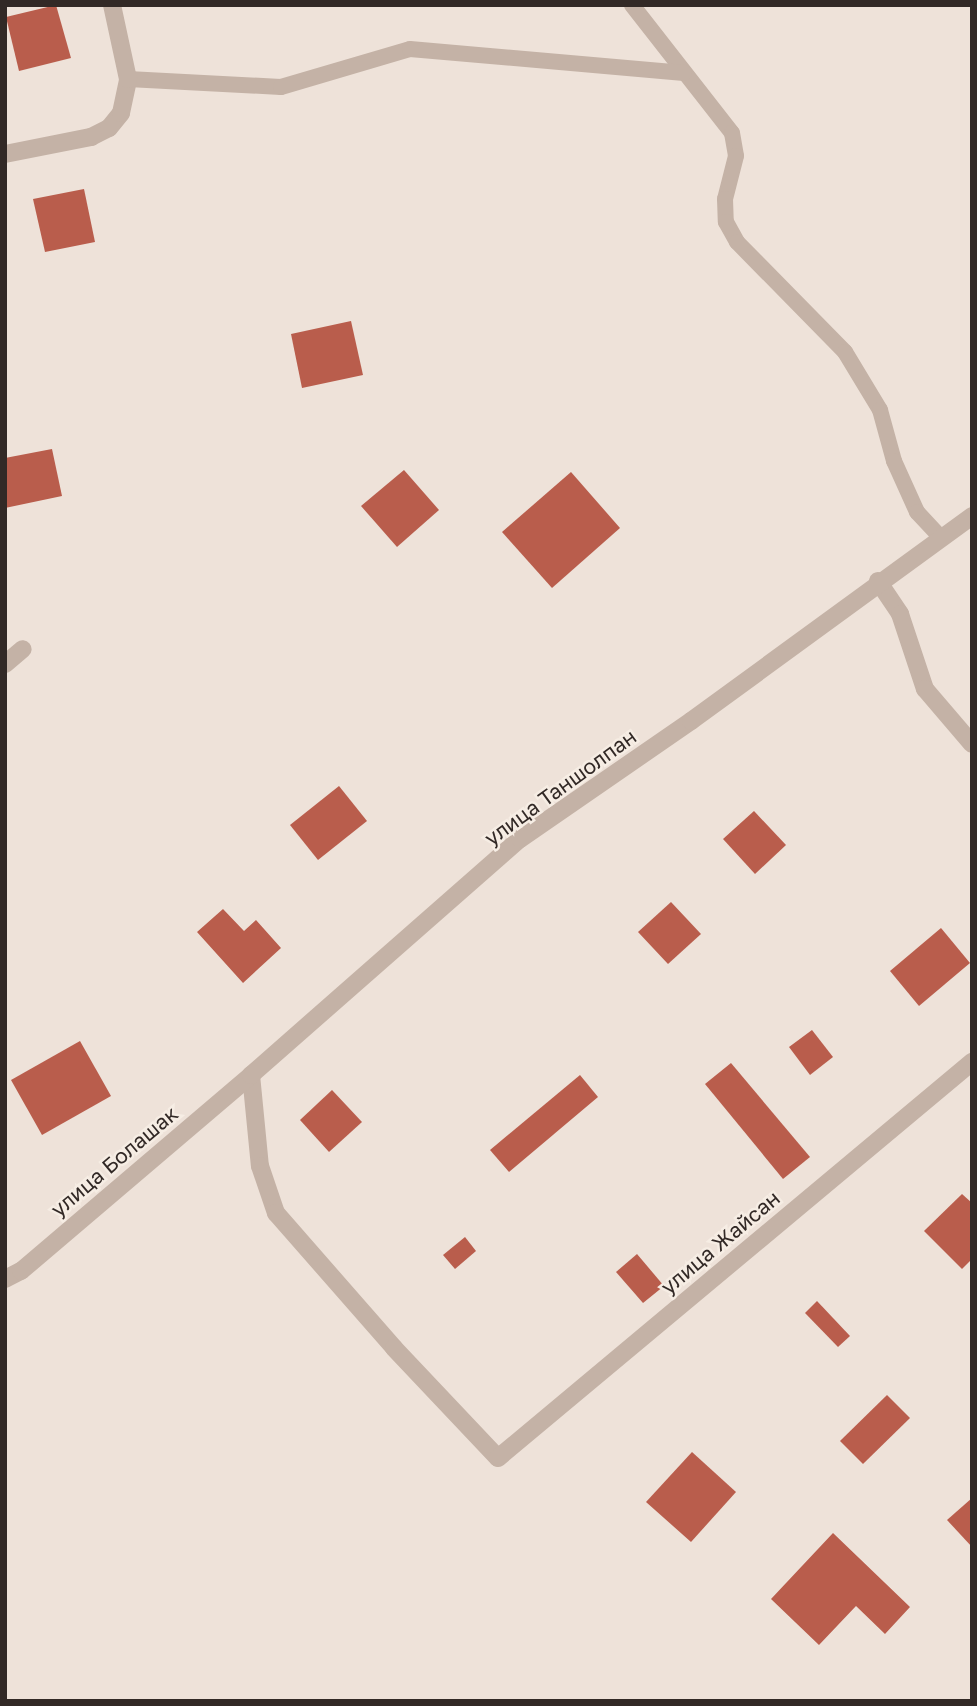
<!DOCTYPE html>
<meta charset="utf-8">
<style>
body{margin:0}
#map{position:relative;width:977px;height:1706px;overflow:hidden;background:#eee2d9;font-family:"Golos Text",sans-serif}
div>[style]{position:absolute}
.building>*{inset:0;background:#b95d4c}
.service>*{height:16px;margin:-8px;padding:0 8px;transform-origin:8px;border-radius:8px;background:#c4b2a6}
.minor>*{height:18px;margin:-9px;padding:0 9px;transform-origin:9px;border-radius:9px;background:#c4b2a6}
span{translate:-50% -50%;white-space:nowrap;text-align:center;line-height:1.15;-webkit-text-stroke:5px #f6ede4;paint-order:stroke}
.street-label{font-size:21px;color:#322926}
.frame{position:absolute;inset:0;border:7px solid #322926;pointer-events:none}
</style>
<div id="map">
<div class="building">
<i style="clip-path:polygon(56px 5px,71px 58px,19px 71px,6px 17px)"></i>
<i style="clip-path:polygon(84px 189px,95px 242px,45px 252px,33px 199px)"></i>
<i style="clip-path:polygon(351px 321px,363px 375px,302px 388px,291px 334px)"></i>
<i style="clip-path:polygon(52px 449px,62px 496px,5px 508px,5px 458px)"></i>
<i style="clip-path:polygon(404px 470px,439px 510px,397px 547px,361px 506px)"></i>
<i style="clip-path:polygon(571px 472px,620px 528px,552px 588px,502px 532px)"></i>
<i style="clip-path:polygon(339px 786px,367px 821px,318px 860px,290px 825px)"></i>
<i style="clip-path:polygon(754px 811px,786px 845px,755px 874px,723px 839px)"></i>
<i style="clip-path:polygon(671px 902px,701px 934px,668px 964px,638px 932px)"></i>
<i style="clip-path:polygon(223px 909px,244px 931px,256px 920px,281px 948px,243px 983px,197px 932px)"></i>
<i style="clip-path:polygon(941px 928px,970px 963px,919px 1006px,890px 971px)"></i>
<i style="clip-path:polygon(812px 1030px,833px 1057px,810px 1075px,789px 1047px)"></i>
<i style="clip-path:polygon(80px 1041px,111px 1096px,42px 1135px,11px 1080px)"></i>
<i style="clip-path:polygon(731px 1063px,810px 1157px,783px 1179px,705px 1084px)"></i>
<i style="clip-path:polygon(580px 1075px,598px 1097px,509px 1172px,490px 1150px)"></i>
<i style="clip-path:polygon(332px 1090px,362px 1122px,329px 1152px,300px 1120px)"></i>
<i style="clip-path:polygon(962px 1194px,972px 1203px,972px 1259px,962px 1269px,924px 1231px)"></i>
<i style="clip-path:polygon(465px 1237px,476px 1251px,455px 1269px,443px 1255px)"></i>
<i style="clip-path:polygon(637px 1254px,664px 1286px,643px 1303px,616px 1272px)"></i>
<i style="clip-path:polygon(817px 1301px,850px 1336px,838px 1347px,805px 1313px)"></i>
<i style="clip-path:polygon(887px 1395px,910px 1418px,863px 1464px,840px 1441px)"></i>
<i style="clip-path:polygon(692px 1452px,736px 1492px,691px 1542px,646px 1502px)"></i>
<i style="clip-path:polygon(972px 1498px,972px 1547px,947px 1520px)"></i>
<i style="clip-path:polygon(833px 1533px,910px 1607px,885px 1634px,856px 1606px,819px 1645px,771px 1599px)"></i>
</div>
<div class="service">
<i style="left:632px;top:5px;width:162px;rotate:52deg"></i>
<i style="left:732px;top:133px;width:23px;rotate:80deg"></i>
<i style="left:736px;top:156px;width:44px;rotate:104.3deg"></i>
<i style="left:725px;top:199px;width:23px;rotate:88deg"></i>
<i style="left:726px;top:222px;width:23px;rotate:61deg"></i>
<i style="left:737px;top:242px;width:154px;rotate:45.5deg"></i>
<i style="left:845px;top:352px;width:68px;rotate:58.9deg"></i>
<i style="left:880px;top:410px;width:53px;rotate:74.6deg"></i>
<i style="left:894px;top:461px;width:56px;rotate:65.7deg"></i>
<i style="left:917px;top:512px;width:35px;rotate:47deg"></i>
<i style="left:128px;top:79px;width:153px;rotate:3deg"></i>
<i style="left:281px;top:87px;width:134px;rotate:-16.4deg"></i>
<i style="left:410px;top:49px;width:275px;rotate:5deg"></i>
</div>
<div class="minor">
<i style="left:5px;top:154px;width:88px;rotate:-11.2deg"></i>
<i style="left:91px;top:137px;width:20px;rotate:-27deg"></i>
<i style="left:109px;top:128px;width:19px;rotate:-51deg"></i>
<i style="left:121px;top:113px;width:35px;rotate:-78deg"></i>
<i style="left:128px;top:79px;width:76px;rotate:-102.2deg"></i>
<i style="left:878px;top:581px;width:40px;rotate:56deg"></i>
<i style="left:900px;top:614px;width:79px;rotate:71.6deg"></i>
<i style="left:925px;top:689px;width:72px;rotate:49.5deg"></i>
<i style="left:5px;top:664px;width:23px;rotate:-40deg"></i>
<i style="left:251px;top:1075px;width:91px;rotate:84.4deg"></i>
<i style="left:260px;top:1166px;width:50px;rotate:71.2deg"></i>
<i style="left:276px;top:1213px;width:179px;rotate:48.8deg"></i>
<i style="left:394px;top:1348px;width:151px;rotate:46.6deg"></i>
<i style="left:498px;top:1458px;width:618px;rotate:-39.88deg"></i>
<i style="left:5px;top:1279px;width:18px;rotate:-27deg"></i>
<i style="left:21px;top:1271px;width:302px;rotate:-40.4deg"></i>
<i style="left:251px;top:1075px;width:358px;rotate:-41.3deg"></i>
<i style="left:520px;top:839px;width:208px;rotate:-34.6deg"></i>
<i style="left:691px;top:721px;width:348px;rotate:-36.1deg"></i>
</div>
<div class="street-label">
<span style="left:560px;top:787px;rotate:-36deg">улица Таншолпан</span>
<span style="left:114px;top:1161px;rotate:-40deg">улица Болашак</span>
<span style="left:720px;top:1242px;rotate:-40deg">улица Жайсан</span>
</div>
<div class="frame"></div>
</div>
